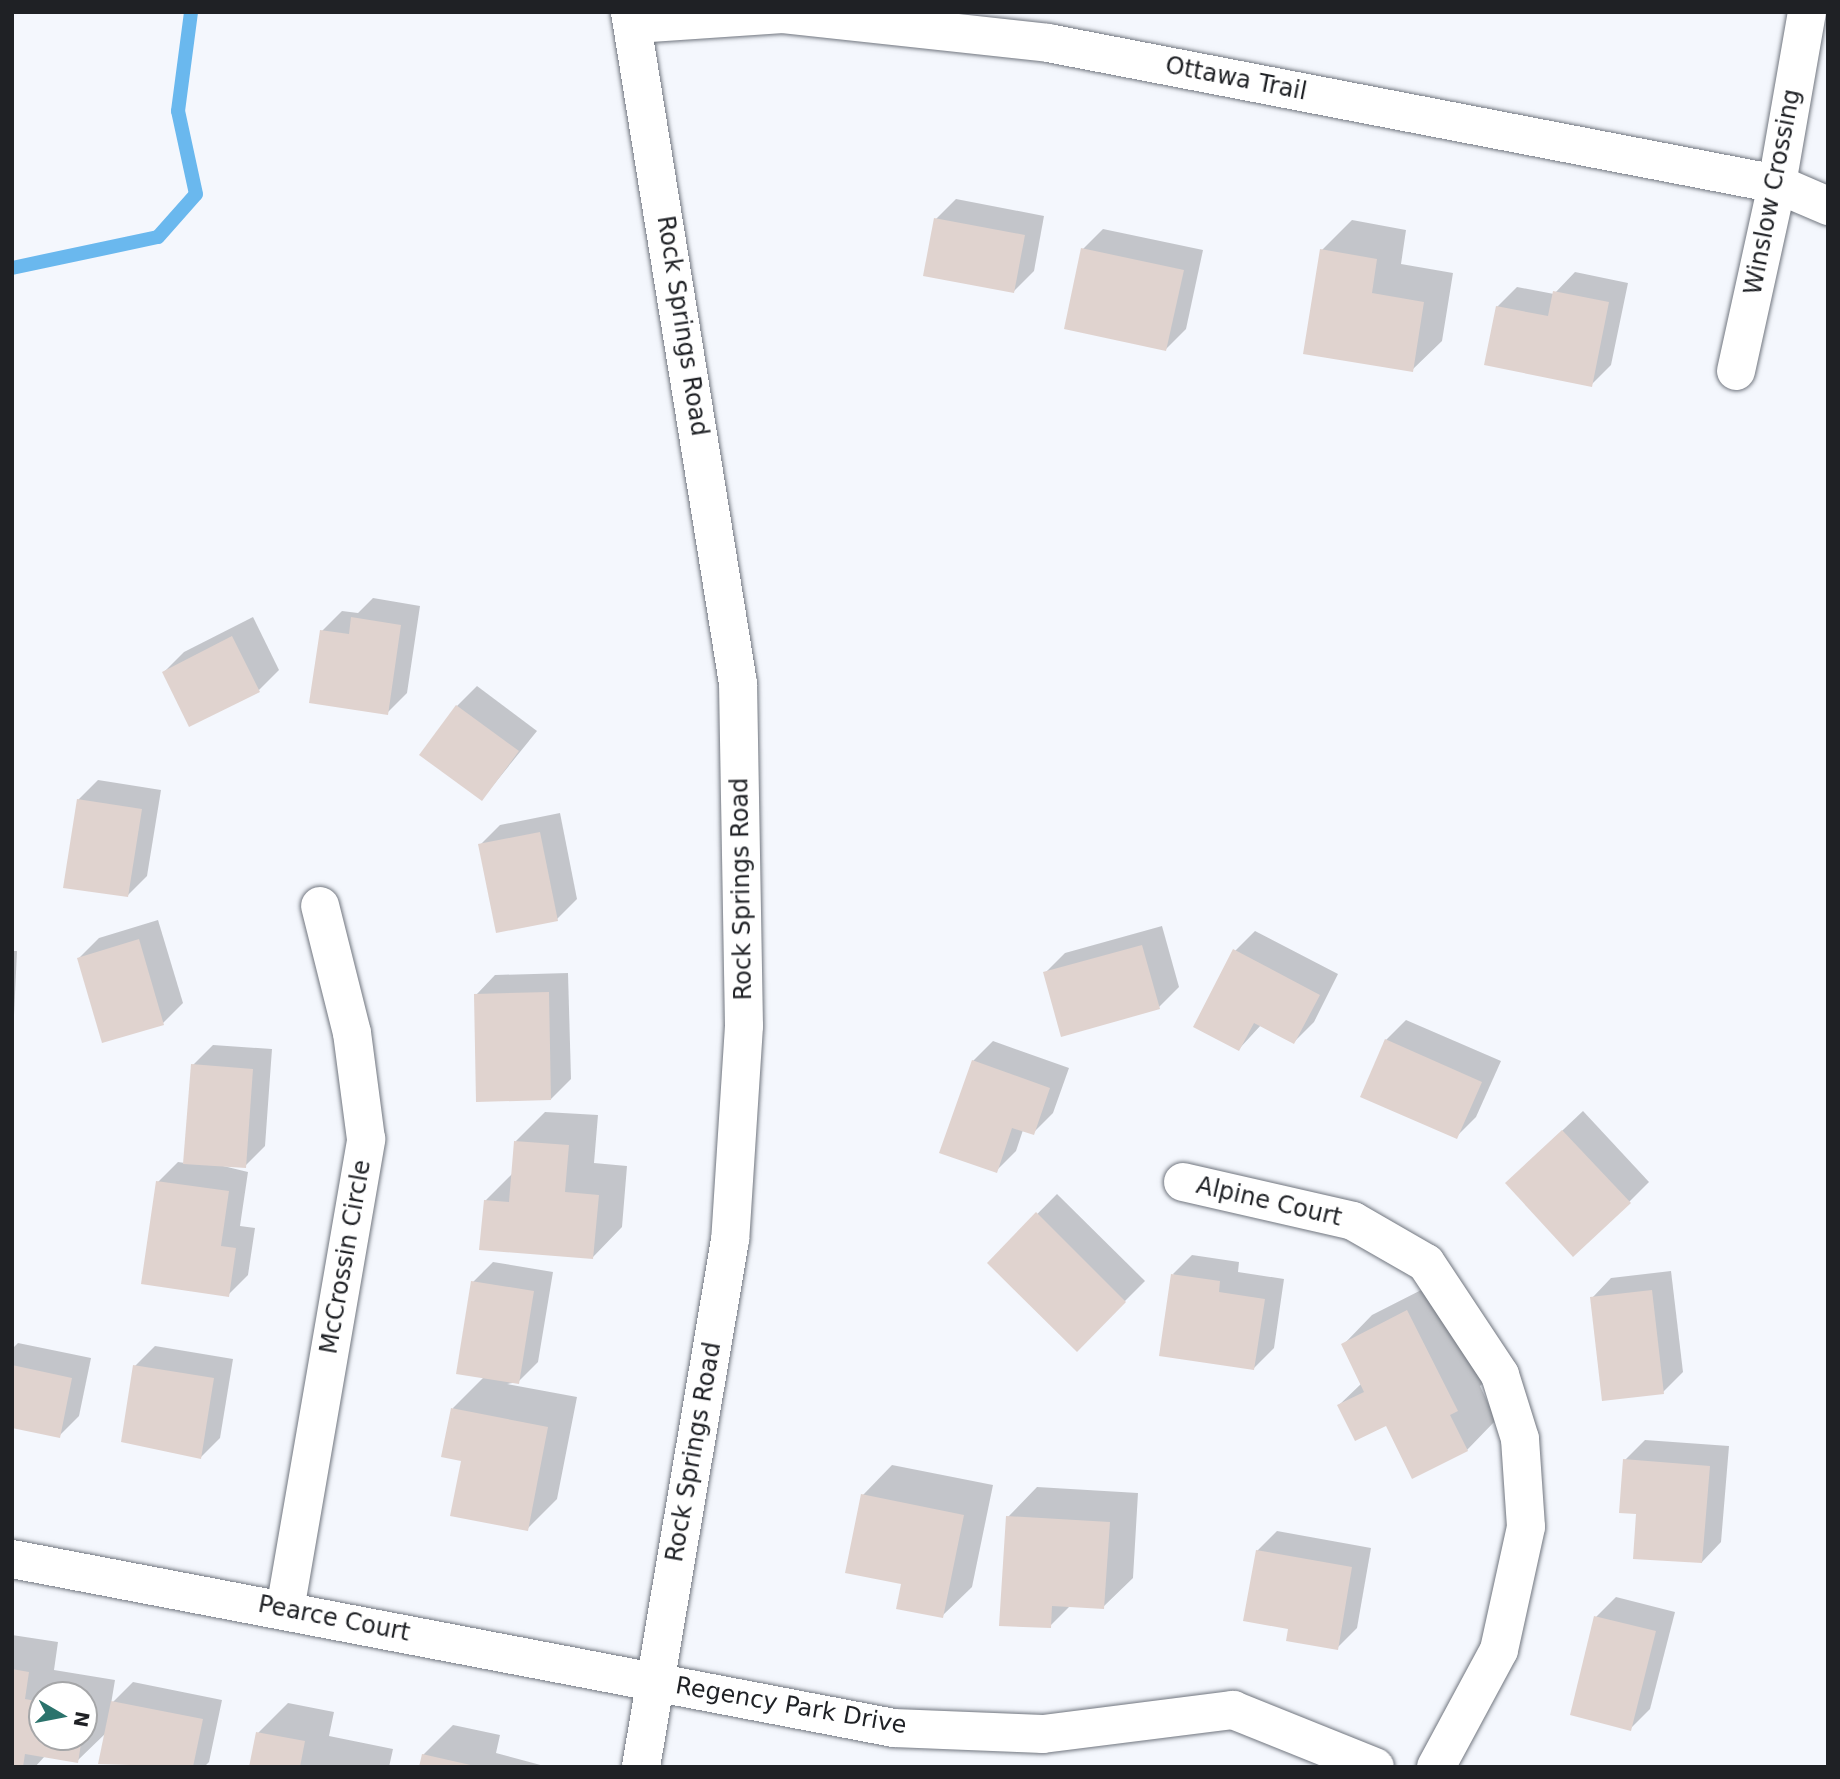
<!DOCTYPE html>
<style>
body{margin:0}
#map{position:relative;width:1840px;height:1779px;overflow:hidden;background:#f4f7fd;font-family:"DejaVu Sans",sans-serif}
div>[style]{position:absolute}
.shadow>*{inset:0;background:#0003}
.stream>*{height:14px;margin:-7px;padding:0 7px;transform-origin:7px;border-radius:7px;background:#6ab8ee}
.building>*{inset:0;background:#e0d3cf}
.roads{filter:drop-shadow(0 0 2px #71767f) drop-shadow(0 0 2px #71767f)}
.minor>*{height:38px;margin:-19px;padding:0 19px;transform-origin:19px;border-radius:19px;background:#fff}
span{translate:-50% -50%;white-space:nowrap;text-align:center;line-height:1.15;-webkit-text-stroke:7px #fff;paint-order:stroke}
.street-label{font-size:24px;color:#1f2125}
.frame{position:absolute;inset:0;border:14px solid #1f2125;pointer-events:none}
.north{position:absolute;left:28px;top:1681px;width:70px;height:70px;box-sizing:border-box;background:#fff;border:2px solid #a5a6a8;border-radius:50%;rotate:100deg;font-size:19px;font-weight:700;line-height:28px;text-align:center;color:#1f2125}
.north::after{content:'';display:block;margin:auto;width:24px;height:32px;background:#2b736c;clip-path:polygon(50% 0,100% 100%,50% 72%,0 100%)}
</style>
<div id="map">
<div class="shadow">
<i style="clip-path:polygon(956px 199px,1044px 216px,1034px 271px,1014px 291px,936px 219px)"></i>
<i style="clip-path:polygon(1352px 220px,1406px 230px,1401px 264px,1453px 273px,1442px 341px,1412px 370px,1322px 250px)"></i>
<i style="clip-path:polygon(1103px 229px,1203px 250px,1186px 329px,1166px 349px,1083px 249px)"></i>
<i style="clip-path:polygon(1575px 272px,1628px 283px,1611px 365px,1591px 385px,1497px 307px,1517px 287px,1554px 294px)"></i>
<i style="clip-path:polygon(373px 598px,420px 606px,407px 693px,387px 713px,322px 631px,342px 611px,358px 613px)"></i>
<i style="clip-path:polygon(253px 617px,279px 670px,259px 690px,164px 672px,184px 652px)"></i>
<i style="clip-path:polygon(477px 686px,537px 731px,482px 799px,457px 706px)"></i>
<i style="clip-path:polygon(98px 780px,161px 790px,147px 876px,127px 896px,78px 800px)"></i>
<i style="clip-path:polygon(560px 813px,577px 899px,557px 919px,480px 845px,500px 825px)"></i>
<i style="clip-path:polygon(158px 920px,183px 1003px,163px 1023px,79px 958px,99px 938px)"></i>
<i style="clip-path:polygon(1162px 926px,1179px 987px,1159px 1007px,1045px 973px,1065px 953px)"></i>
<i style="clip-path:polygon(1255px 931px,1338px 974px,1314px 1022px,1294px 1042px,1261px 1025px,1239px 1049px,1235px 951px)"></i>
<i style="clip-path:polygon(12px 951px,17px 951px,12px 1058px)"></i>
<i style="clip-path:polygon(568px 973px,571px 1079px,551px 1099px,476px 995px,495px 975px)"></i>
<i style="clip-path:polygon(1406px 1020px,1501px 1061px,1476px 1117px,1456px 1137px,1386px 1040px)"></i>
<i style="clip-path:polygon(993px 1041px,1069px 1068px,1053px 1113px,1033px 1133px,1023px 1130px,1016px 1151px,996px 1171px,973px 1061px)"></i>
<i style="clip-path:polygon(213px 1045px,272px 1049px,265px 1146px,245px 1166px,215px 1164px,248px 1172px,240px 1226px,255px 1228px,248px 1275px,228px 1295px,158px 1182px,178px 1162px,185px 1163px,193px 1065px)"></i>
<i style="clip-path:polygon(1583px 1111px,1649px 1182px,1629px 1202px,1527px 1164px)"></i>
<i style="clip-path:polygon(545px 1112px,598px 1115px,594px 1163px,627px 1166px,622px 1227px,593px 1257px,485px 1201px,513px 1173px,516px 1141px)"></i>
<i style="clip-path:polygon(1057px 1194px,1145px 1281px,1077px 1349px,989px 1263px)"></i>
<i style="clip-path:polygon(1192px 1255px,1239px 1262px,1238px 1272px,1284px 1279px,1274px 1348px,1254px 1368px,1173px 1274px)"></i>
<i style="clip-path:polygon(493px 1262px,553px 1272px,538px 1362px,518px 1382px,507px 1384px,577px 1397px,557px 1499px,527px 1529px,463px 1459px,453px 1408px,484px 1377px,473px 1282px)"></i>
<i style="clip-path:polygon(1671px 1271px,1683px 1372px,1663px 1392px,1592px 1298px,1611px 1278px)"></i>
<i style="clip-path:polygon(1437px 1282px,1487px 1379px,1480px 1386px,1496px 1420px,1467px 1450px,1339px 1405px,1362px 1383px,1343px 1345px,1372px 1315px)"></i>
<i style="clip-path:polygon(18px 1343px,91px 1358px,79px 1416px,59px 1436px,12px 1426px,12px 1349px)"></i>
<i style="clip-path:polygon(155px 1346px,233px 1359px,220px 1438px,201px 1457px,135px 1366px)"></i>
<i style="clip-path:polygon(1645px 1440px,1729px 1446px,1721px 1542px,1702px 1562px,1638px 1512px,1625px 1460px)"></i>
<i style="clip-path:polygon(892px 1465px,993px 1485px,972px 1587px,942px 1616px,903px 1583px,863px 1495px)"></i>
<i style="clip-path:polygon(1037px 1487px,1138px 1493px,1133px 1578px,1103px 1607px,1071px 1605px,1050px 1626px,1008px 1517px)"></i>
<i style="clip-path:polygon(1277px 1531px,1371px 1548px,1357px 1628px,1337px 1648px,1290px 1627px,1257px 1551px)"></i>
<i style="clip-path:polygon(1616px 1597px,1675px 1612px,1650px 1709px,1630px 1729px,1596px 1617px)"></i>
<i style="clip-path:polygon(evenodd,12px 1635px,58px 1642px,54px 1670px,115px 1680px,111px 1704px,133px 1682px,222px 1700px,209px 1762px,204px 1767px,100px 1763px,107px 1732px,77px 1761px,45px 1756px,35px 1767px,12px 1767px,12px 1635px,42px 1695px,84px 1695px,84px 1737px,42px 1737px,42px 1695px)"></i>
<i style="clip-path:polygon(288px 1703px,334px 1712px,329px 1736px,393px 1749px,389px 1767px,251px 1767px,258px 1733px)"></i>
<i style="clip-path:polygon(453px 1725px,500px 1735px,496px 1753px,548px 1767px,421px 1767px,423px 1755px)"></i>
</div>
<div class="stream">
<i style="left:12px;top:268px;width:149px;rotate:-12deg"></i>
<i style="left:158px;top:237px;width:57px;rotate:-48.5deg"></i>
<i style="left:196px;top:194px;width:85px;rotate:-102.2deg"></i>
<i style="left:178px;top:111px;width:100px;rotate:-82.5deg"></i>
</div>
<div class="building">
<i style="clip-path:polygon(934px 218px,1025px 235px,1014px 293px,923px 276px)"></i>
<i style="clip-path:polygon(1081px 248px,1184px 270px,1166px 351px,1064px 329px)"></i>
<i style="clip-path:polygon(1320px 249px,1377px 259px,1372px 293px,1424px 302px,1413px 372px,1303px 354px)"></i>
<i style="clip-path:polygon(1553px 291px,1609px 302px,1592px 387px,1484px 365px,1496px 306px,1548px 316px)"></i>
<i style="clip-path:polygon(351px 617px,401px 625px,388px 715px,309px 703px,320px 630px,349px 634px)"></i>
<i style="clip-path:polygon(232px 636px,260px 692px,189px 727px,162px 672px)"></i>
<i style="clip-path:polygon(456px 705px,519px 751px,482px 801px,419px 755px)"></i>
<i style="clip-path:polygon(77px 799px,142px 809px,128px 897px,63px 888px)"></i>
<i style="clip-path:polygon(540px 832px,558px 921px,496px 933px,478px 844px)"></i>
<i style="clip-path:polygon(139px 939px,164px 1025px,102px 1043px,77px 958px)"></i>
<i style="clip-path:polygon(1142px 945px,1160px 1009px,1061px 1037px,1043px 972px)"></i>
<i style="clip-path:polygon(1233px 949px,1320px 995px,1294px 1044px,1254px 1023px,1239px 1051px,1193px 1027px)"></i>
<i style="clip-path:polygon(549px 992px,551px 1100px,476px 1102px,474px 994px)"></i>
<i style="clip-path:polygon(1385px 1039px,1482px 1082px,1457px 1139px,1360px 1097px)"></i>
<i style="clip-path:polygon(972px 1060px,1050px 1088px,1034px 1135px,1012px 1128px,997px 1173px,939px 1153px)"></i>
<i style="clip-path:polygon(191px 1064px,253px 1069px,246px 1168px,183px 1164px)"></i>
<i style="clip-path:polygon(1562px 1130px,1631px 1203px,1573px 1257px,1505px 1183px)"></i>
<i style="clip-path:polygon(514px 1141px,569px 1145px,565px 1192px,599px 1195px,593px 1259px,479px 1250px,484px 1200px,509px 1202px)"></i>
<i style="clip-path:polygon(156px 1181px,229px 1191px,221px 1246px,236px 1248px,229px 1297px,141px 1284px)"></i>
<i style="clip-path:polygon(1036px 1212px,1126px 1302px,1077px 1352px,987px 1263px)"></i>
<i style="clip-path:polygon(1171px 1274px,1220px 1281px,1219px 1292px,1265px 1299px,1254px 1370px,1159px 1356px)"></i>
<i style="clip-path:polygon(471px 1281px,534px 1291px,519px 1384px,456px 1374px)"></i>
<i style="clip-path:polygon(1652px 1290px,1664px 1394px,1602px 1401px,1590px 1297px)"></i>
<i style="clip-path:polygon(1407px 1310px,1458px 1411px,1450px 1415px,1468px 1451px,1412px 1479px,1386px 1426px,1355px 1441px,1337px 1405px,1364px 1392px,1341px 1344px)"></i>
<i style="clip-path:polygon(12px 1365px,72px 1378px,60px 1438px,12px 1428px)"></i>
<i style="clip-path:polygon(133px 1365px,214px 1378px,201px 1459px,121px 1442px)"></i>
<i style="clip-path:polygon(451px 1408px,548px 1427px,528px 1531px,450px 1516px,461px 1461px,441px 1457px)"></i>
<i style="clip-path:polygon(1623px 1459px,1710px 1466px,1702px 1563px,1633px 1559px,1636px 1514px,1619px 1513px)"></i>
<i style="clip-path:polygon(861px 1494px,964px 1515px,943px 1618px,896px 1609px,901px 1584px,845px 1573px)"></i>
<i style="clip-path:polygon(1006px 1516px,1110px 1522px,1104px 1609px,1052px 1606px,1051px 1628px,999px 1626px)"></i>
<i style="clip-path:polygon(1256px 1550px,1352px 1567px,1338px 1650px,1286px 1641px,1288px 1629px,1243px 1621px)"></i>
<i style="clip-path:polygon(1594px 1616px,1656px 1631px,1631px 1731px,1570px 1715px)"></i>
<i style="clip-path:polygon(12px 1669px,29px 1672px,25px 1699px,42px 1702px,42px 1737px,82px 1737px,78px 1763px,25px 1754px,23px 1767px,12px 1767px)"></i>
<i style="clip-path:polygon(111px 1701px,203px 1719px,193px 1767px,98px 1764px)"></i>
<i style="clip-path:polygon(256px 1732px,305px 1741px,300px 1767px,249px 1767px)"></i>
<i style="clip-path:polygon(422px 1754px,475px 1766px,475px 1767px,419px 1767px)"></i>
</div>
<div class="roads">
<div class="minor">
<i style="left:630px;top:12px;width:680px;rotate:80.86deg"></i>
<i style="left:738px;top:683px;width:343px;rotate:89deg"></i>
<i style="left:744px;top:1026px;width:214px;rotate:93.7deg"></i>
<i style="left:730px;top:1240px;width:534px;rotate:99.59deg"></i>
<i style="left:635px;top:24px;width:148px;rotate:-3.9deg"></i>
<i style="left:783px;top:14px;width:267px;rotate:6.2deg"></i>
<i style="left:1048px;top:43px;width:743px;rotate:10.95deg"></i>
<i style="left:1777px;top:184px;width:56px;rotate:23.3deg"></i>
<i style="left:1736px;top:371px;width:191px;rotate:-77.6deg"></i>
<i style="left:1777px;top:184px;width:175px;rotate:-80.1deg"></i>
<i style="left:1183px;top:1182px;width:174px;rotate:12.9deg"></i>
<i style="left:1353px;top:1221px;width:84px;rotate:29.9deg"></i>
<i style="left:1426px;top:1263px;width:134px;rotate:56.5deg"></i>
<i style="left:1500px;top:1375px;width:67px;rotate:72.6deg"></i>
<i style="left:1520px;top:1439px;width:88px;rotate:86.1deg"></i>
<i style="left:1526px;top:1527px;width:126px;rotate:102.4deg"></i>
<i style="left:1499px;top:1650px;width:133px;rotate:118.3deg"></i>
<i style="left:12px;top:1559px;width:898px;rotate:10.85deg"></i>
<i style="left:894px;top:1728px;width:149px;rotate:2.3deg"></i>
<i style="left:1043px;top:1734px;width:192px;rotate:-7.2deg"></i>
<i style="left:1233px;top:1710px;width:153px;rotate:21.9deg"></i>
<i style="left:285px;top:1610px;width:478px;rotate:-80.2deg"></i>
<i style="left:366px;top:1139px;width:107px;rotate:-97.5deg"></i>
<i style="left:352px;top:1033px;width:131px;rotate:-104.1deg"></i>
</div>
</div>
<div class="street-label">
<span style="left:1236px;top:79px;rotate:11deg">Ottawa Trail</span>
<span style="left:1773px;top:192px;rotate:-79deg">Winslow Crossing</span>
<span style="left:682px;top:326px;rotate:81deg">Rock Springs Road</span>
<span style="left:742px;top:889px;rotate:-91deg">Rock Springs Road</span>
<span style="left:1269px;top:1202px;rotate:13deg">Alpine Court</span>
<span style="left:346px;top:1257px;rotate:-80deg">McCrossin Circle</span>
<span style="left:694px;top:1452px;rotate:-80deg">Rock Springs Road</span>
<span style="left:334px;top:1619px;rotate:11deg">Pearce Court</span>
<span style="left:791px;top:1706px;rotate:10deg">Regency Park Drive</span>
</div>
<div class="frame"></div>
<div class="north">N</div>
</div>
